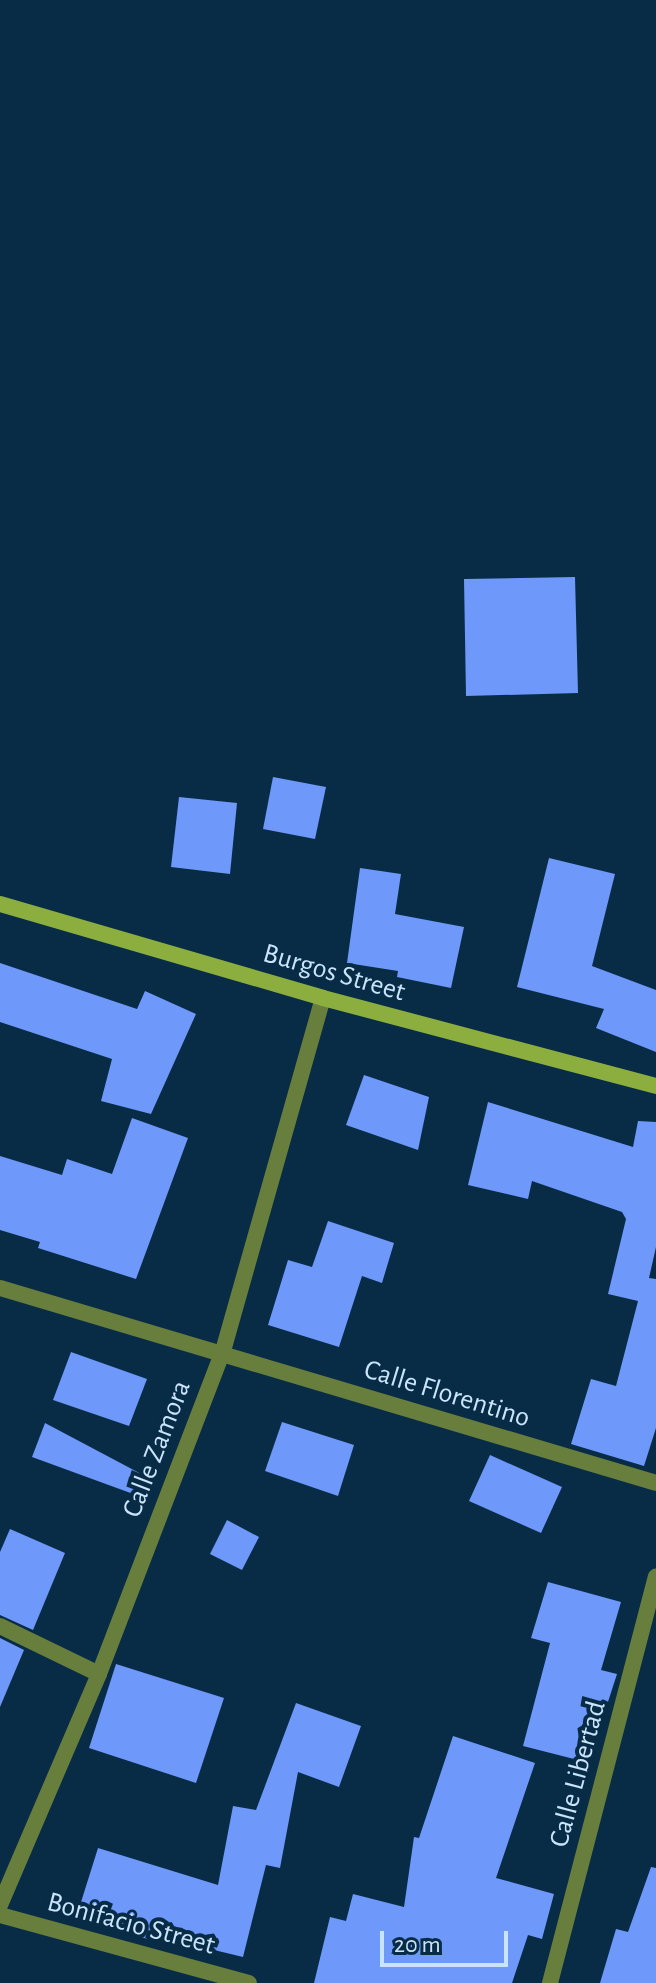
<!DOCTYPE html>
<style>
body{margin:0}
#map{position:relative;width:656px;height:1983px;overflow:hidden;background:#082c46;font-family:"Alegreya Sans",sans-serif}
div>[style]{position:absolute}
.building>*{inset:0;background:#6e98fa}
.minor>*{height:16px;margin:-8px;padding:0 8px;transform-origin:8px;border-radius:8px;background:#687e3d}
.tertiary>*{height:16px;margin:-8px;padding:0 8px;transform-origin:8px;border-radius:8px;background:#687e3d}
.secondary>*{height:16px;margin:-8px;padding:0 8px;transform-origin:8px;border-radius:8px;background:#8bae3f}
span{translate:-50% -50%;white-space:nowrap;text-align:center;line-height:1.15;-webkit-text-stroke:8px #082c46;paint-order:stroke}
.street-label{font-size:28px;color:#cae4fb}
.scale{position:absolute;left:380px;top:1931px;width:128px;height:36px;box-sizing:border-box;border:4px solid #cae4fb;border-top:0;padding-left:10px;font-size:24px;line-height:28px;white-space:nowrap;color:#cae4fb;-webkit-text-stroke:6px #082c46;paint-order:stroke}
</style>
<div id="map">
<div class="building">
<i style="clip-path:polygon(575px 577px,578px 693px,466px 696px,464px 579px)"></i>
<i style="clip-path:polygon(273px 777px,326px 787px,315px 839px,263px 829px)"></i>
<i style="clip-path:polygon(179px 797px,237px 803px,230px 874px,171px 867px)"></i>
<i style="clip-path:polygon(549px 858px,615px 874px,592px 966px,656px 990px,656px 1052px,596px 1028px,604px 1009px,517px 987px)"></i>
<i style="clip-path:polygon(360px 868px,401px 874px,395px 914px,464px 927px,451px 988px,397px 977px,398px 971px,347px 963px)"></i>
<i style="clip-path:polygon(0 963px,137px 1009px,145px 991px,196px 1014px,151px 1114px,101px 1101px,112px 1059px,0 1022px)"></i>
<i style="clip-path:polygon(364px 1075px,429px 1097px,418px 1150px,346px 1125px)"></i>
<i style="clip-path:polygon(488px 1102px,633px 1147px,638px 1121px,656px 1122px,656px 1247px,649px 1278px,656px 1279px,656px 1428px,644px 1466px,571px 1444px,591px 1379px,616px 1386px,638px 1301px,608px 1294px,626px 1219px,622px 1212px,532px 1181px,528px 1199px,468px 1185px)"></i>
<i style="clip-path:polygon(132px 1118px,188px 1138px,136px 1279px,38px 1248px,40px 1242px,0 1230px,0 1156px,62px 1175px,67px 1159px,112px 1174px)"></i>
<i style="clip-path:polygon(328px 1221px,394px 1243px,382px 1283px,362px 1276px,339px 1347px,268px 1325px,288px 1260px,312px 1267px)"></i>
<i style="clip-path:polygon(71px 1352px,147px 1379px,129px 1426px,53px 1400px)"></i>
<i style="clip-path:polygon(282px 1422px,354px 1445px,338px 1496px,265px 1471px)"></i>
<i style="clip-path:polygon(45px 1423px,145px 1476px,136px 1495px,32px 1457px)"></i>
<i style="clip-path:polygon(490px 1455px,562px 1487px,541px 1533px,469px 1501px)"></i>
<i style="clip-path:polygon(227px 1520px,259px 1537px,242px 1570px,210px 1554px)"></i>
<i style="clip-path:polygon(10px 1529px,65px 1553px,33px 1630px,0 1615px,0 1552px)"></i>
<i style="clip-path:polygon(548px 1582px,621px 1602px,601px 1670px,617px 1674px,606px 1708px,593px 1704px,578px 1760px,523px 1746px,550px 1643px,531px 1638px)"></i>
<i style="clip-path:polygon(0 1638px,24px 1650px,0 1707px)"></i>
<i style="clip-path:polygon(116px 1664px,224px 1698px,196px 1783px,89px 1748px)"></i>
<i style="clip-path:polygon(296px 1703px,361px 1726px,339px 1787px,298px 1772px,280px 1868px,266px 1865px,243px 1957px,152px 1935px,151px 1940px,76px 1918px,98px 1848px,218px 1885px,233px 1806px,256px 1810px)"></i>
<i style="clip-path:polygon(453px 1736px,535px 1763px,496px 1878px,554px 1894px,542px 1939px,528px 1935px,512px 1983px,314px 1983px,330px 1917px,346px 1921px,353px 1894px,404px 1907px,414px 1837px,419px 1838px)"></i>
<i style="clip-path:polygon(651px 1867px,656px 1868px,656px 1983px,600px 1983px,616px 1929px,628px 1932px)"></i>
</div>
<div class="minor">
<i style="left:0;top:1288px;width:684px;rotate:16.55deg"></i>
<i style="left:0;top:1626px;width:110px;rotate:25.9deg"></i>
<i style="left:0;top:1915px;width:258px;rotate:15.3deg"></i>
<i style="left:550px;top:1983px;width:420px;rotate:-75.4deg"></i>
</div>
<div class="tertiary">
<i style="left:0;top:1905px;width:251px;rotate:-66.8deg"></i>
<i style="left:99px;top:1674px;width:346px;rotate:-69deg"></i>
<i style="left:223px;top:1351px;width:367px;rotate:-74.2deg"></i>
</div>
<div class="secondary">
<i style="left:0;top:904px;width:336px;rotate:16.2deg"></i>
<i style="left:323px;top:998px;width:344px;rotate:14.8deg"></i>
</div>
<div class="street-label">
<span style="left:334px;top:973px;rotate:16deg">Burgos Street</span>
<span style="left:447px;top:1394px;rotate:17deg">Calle Florentino</span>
<span style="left:157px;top:1449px;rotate:-69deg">Calle Zamora</span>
<span style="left:578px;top:1774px;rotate:-75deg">Calle Libertad</span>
<span style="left:131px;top:1924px;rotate:15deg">Bonifacio Street</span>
</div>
<div class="scale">20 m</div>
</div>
